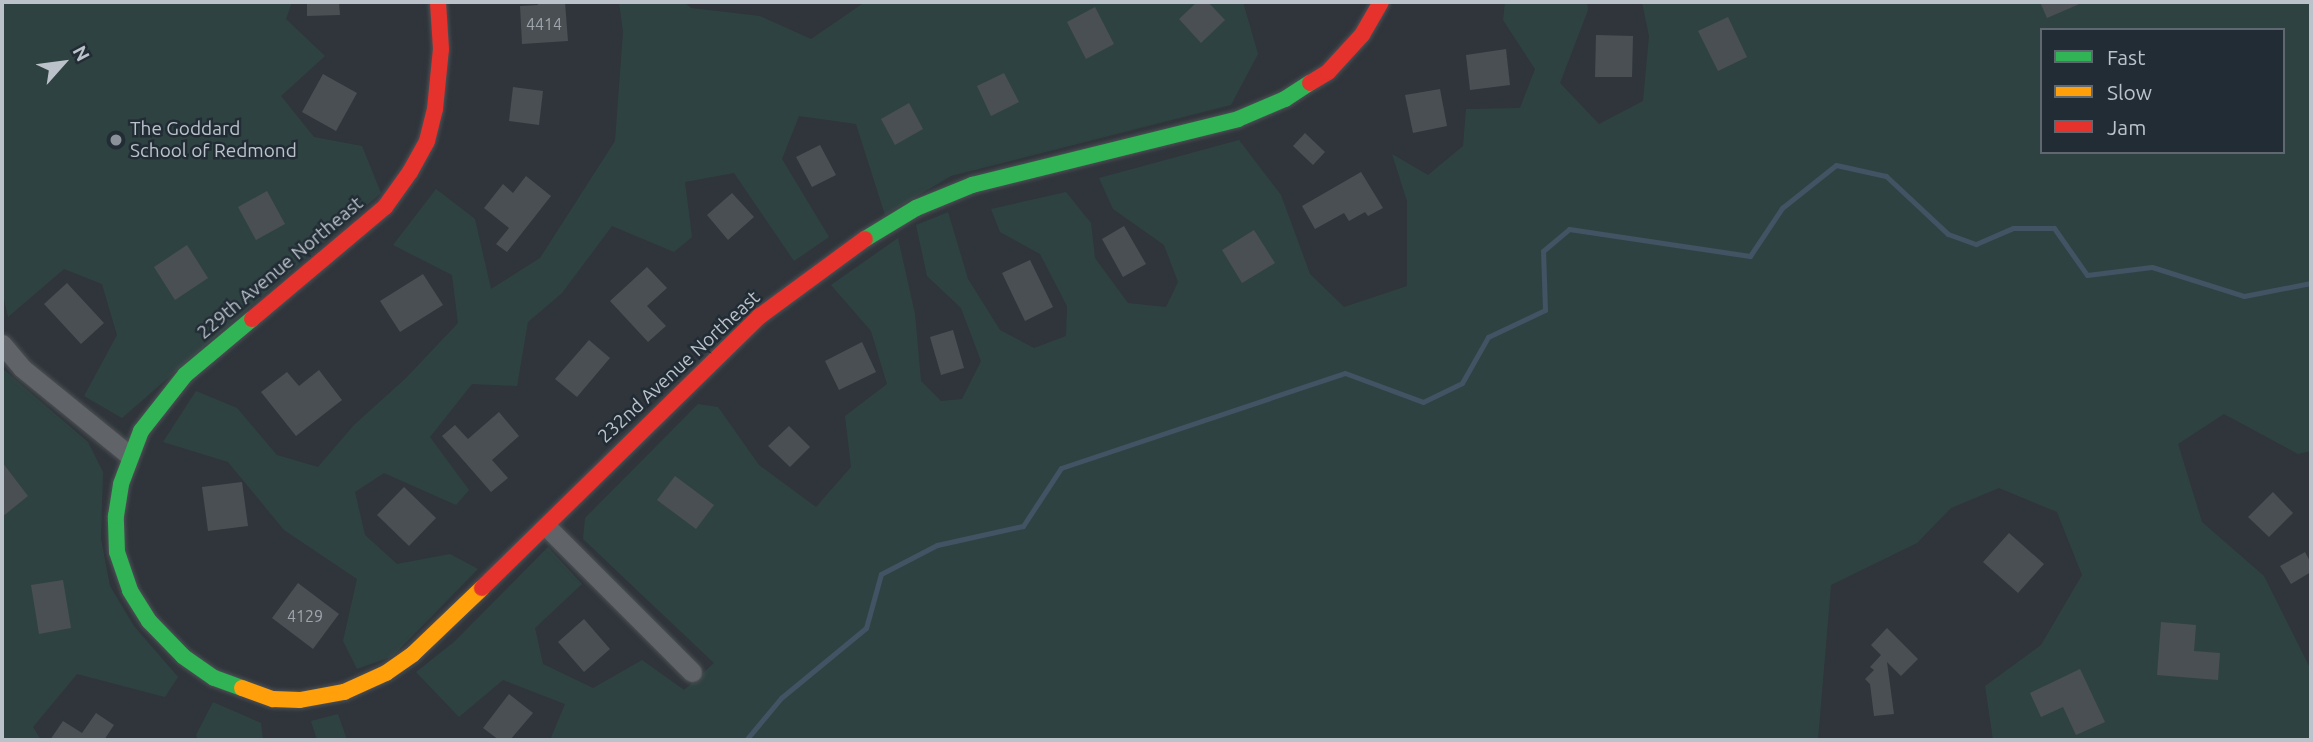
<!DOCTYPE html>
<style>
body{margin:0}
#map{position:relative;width:2313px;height:742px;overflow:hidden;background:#2f353b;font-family:Ubuntu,sans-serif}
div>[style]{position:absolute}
.green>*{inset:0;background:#2f4242}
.stream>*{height:5px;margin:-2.5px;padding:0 2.5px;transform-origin:2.5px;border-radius:2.5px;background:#425364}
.building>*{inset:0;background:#4a4f54}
.roads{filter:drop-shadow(0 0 2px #4d5155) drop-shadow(0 0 2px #4d5155)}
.street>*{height:19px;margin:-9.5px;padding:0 9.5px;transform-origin:9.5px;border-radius:9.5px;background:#606468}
.fast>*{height:16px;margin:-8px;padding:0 8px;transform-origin:8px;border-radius:8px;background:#30b455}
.slow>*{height:16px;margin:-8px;padding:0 8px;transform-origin:8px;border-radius:8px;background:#ff9f0a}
.jam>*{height:16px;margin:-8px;padding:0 8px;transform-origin:8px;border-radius:8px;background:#e5322d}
.dots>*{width:19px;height:19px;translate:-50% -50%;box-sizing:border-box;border:4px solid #222c35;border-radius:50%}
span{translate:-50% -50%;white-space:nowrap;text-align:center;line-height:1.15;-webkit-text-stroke:5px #222c35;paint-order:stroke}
.number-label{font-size:16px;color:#9fa5ac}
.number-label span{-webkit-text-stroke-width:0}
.poi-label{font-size:19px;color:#bbc2ca}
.left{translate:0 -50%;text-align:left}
.street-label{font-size:19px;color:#bbc2ca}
.frame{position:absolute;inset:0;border:4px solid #bbc2ca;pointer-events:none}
.legend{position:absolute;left:2040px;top:28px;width:245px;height:126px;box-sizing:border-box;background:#222c35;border:2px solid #5f6871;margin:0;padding:9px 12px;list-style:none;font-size:21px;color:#bbc2ca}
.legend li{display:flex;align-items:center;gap:14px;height:35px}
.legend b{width:35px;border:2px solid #5f6871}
.north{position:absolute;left:28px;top:28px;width:70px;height:70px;-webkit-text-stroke:5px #222c35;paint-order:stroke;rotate:62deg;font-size:19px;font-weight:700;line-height:28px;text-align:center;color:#bbc2ca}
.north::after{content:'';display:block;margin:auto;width:24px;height:32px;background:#bbc2ca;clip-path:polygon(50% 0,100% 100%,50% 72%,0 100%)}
</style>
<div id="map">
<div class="green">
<i style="clip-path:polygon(2px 2px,292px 2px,286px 19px,325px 56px,281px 96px,314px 137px,362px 146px,381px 193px,122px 418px,84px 396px,117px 335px,102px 284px,64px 269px,8px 317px,2px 290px)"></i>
<i style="clip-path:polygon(619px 2px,684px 2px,691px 8px,760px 16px,811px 39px,865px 2px,1243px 2px,1258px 54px,1231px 105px,951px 176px,885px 215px,856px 124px,799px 116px,782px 159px,829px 237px,794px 261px,734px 173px,685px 182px,692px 237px,674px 252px,612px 226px,562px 293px,528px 322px,517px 386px,472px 384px,430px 437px,469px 490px,456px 505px,384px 473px,355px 492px,365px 535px,397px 564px,450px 554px,478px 569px,393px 656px,357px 669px,343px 641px,357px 579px,284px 530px,228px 462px,163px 442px,196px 391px,237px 408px,277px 455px,318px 467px,354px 425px,406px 378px,458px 323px,452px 275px,393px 245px,436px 189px,475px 219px,491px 289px,540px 258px,615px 141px,623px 32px)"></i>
<i style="clip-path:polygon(evenodd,1505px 2px,1587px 2px,1588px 10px,1560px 83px,1599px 124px,1643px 101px,1649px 36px,1642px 2px,2311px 2px,2311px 451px,2298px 454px,2224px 414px,2178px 444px,2202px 522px,2264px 576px,2311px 670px,2311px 740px,1993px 740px,1985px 686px,2041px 645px,2082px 575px,2057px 512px,1999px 488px,1951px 508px,1917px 543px,1831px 585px,1818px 740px,550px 740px,565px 704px,503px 680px,459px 717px,416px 672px,454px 642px,548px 547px,582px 584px,535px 628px,543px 664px,593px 688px,642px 660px,684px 690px,714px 663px,583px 539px,585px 518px,698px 404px,718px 407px,759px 465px,816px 507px,851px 467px,845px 416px,887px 384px,871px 331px,831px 285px,898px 238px,915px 314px,921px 381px,941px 401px,962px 399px,981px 361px,961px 308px,927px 276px,916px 225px,948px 212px,968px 279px,1000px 330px,1034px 348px,1066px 336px,1067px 306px,1040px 254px,1000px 232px,991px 209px,1066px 192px,1091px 223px,1095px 258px,1128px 303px,1166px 307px,1178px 282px,1164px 245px,1113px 209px,1099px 178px,1239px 140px,1281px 195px,1310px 274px,1344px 307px,1407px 286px,1407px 201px,1392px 154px,1428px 175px,1463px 146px,1466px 109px,1520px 108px,1535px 69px,1503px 20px,1505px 2px,2042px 30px,2283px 30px,2283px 152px,2042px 152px,2042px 30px)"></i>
<i style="clip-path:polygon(2px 368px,88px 442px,103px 472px,101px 539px,110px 586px,134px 626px,178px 677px,165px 697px,77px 674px,33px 727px,41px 740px,2px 740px)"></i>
<i style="clip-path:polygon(213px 702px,261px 723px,263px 740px,198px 740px,196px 735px)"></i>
<i style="clip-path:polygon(338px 714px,347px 740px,317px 740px,311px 721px)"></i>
</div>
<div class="stream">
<i style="left:746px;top:740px;width:55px;rotate:-50.2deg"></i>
<i style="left:781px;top:698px;width:110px;rotate:-39.5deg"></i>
<i style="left:866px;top:628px;width:56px;rotate:-74.5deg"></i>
<i style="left:881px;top:574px;width:63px;rotate:-27.4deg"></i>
<i style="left:937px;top:545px;width:88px;rotate:-12.5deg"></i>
<i style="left:1023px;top:526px;width:69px;rotate:-56.8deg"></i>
<i style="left:1061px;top:468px;width:299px;rotate:-18.5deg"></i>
<i style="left:1345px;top:373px;width:83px;rotate:20.4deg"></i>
<i style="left:1423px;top:402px;width:43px;rotate:-26deg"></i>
<i style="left:1462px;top:383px;width:53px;rotate:-60.5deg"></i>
<i style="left:1488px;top:337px;width:63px;rotate:-25.3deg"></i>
<i style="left:1545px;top:310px;width:59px;rotate:-91.9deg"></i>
<i style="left:1543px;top:251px;width:34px;rotate:-40deg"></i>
<i style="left:1569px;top:229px;width:183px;rotate:8.5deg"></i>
<i style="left:1750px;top:256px;width:58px;rotate:-56.3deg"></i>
<i style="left:1782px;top:208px;width:69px;rotate:-38.5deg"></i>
<i style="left:1836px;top:165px;width:51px;rotate:12.4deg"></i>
<i style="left:1886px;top:176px;width:85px;rotate:43.1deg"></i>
<i style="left:1948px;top:234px;width:30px;rotate:20deg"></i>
<i style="left:1976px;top:244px;width:40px;rotate:-23.4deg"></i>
<i style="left:2013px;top:228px;width:41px"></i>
<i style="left:2054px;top:228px;width:57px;rotate:54.9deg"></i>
<i style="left:2087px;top:275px;width:65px;rotate:-7deg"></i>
<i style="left:2152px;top:267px;width:96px;rotate:17.5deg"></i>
<i style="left:2244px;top:296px;width:68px;rotate:-11deg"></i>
</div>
<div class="building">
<i style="clip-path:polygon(307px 2px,339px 2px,340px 15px,307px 16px)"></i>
<i style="clip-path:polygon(537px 2px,565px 2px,568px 41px,522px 44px,520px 6px,538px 5px)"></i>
<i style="clip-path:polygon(1197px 2px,1208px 2px,1225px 20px,1201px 43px,1179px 19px)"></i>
<i style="clip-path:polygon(2040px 2px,2084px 2px,2047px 18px)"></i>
<i style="clip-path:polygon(1095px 7px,1114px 44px,1086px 59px,1067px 22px)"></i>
<i style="clip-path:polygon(1728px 17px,1747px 57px,1718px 71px,1698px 31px)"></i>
<i style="clip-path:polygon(1596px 35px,1633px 36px,1632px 77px,1595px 77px)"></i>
<i style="clip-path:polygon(1506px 49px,1510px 85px,1470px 90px,1466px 55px)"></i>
<i style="clip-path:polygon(1004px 73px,1019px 102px,991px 116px,977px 86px)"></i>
<i style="clip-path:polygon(323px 74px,357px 93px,336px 131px,302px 112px)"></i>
<i style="clip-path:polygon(513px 87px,543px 91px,539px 125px,509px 121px)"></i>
<i style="clip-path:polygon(1440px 89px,1447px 126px,1413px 133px,1405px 95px)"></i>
<i style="clip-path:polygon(909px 103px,923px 129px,895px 145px,881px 119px)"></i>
<i style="clip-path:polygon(1305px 133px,1325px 152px,1313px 165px,1293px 146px)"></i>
<i style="clip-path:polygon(820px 145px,836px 175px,812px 187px,796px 157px)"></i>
<i style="clip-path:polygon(1361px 172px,1383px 208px,1368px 216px,1365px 212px,1349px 221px,1344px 213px,1315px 229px,1302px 206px)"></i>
<i style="clip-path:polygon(526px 176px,551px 196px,507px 252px,496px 244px,509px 228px,484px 208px,503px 184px,513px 193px)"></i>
<i style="clip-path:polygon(267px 191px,285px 224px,256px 240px,238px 207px)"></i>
<i style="clip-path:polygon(732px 193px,754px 217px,728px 240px,707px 215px)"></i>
<i style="clip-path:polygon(1124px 226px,1146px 264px,1123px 277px,1102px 239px)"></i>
<i style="clip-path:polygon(1254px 230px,1275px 263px,1242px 283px,1222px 250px)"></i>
<i style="clip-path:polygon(187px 245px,208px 278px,175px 300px,154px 267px)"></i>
<i style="clip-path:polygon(1030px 260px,1053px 307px,1025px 321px,1002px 273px)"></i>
<i style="clip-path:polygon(647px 267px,667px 288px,647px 306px,666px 326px,648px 342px,610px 301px)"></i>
<i style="clip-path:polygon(423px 274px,443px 305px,400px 332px,380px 301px)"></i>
<i style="clip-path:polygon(67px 283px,104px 323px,81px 344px,44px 304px)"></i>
<i style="clip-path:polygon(953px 330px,964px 368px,941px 375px,930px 337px)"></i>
<i style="clip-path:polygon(589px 340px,610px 358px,577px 397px,555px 379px)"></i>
<i style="clip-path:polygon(862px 342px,876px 372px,839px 390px,825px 361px)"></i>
<i style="clip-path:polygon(319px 370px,342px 400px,296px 436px,261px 392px,287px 372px,299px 386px)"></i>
<i style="clip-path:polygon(499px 412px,519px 436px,492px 460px,508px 478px,491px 492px,442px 436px,455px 425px,468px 439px)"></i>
<i style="clip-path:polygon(789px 426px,810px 447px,790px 467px,768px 446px)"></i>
<i style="clip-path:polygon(2px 462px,28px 496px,2px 517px)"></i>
<i style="clip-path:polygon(675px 476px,714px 505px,696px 529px,657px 500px)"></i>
<i style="clip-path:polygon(242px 482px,248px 526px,208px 531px,202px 487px)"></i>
<i style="clip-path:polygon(404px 487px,436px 518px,409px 546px,377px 515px)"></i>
<i style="clip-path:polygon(2273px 492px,2293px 513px,2269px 537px,2248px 517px)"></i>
<i style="clip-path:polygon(2009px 533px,2044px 564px,2018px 593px,1983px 562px)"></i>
<i style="clip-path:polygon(2305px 552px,2311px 563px,2311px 572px,2291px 584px,2280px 566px)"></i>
<i style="clip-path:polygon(63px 580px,71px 628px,39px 634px,31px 585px)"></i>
<i style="clip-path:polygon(298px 583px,339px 614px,313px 649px,272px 618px)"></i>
<i style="clip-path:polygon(584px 619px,610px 649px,584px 672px,558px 642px)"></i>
<i style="clip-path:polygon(2161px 622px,2196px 625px,2194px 651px,2220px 653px,2218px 680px,2157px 675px)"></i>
<i style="clip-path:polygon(1887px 628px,1918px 659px,1901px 676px,1887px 662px,1894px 714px,1874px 716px,1870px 684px,1865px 679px,1874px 670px,1870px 667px,1881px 655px,1871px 645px)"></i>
<i style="clip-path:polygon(2080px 669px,2105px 722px,2076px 735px,2063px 707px,2041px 717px,2030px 693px)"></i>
<i style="clip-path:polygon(509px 694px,533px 713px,510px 740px,499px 740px,483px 728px)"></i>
<i style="clip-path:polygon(96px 713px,114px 725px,104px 740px,50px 740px,63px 721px,82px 733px)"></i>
</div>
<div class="roads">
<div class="street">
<i style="left:2px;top:344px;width:31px;rotate:50deg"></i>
<i style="left:22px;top:368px;width:138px;rotate:39.1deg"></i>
<i style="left:547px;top:527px;width:205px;rotate:45deg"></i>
</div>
<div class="fast">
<i style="left:865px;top:239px;width:60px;rotate:-31.3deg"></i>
<i style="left:916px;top:208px;width:61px;rotate:-22.3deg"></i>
<i style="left:972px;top:185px;width:274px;rotate:-13.9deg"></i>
<i style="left:1238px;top:119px;width:51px;rotate:-23.1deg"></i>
<i style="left:1285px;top:99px;width:30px;rotate:-33deg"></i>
<i style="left:242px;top:688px;width:30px;rotate:-160deg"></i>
<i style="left:214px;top:678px;width:38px;rotate:-145deg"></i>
<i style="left:183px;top:656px;width:49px;rotate:-134.2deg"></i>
<i style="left:149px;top:621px;width:36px;rotate:-122deg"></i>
<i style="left:130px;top:590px;width:40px;rotate:-108.9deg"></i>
<i style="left:117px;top:552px;width:36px;rotate:-92deg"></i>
<i style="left:116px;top:516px;width:32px;rotate:-81deg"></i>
<i style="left:121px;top:484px;width:57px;rotate:-69.3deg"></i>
<i style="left:141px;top:431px;width:71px;rotate:-51.8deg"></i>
<i style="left:185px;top:375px;width:87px;rotate:-39.9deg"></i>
</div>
<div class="slow">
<i style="left:242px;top:688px;width:33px;rotate:20deg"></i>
<i style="left:273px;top:699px;width:27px;rotate:2deg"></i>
<i style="left:300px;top:700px;width:45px;rotate:-10.3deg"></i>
<i style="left:344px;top:692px;width:46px;rotate:-24.3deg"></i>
<i style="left:386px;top:673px;width:33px;rotate:-35deg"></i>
<i style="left:413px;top:654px;width:95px;rotate:-43.7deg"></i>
</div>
<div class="jam">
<i style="left:1310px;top:83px;width:21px;rotate:-31deg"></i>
<i style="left:1328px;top:72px;width:50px;rotate:-47.4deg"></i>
<i style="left:1362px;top:35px;width:38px;rotate:-60deg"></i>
<i style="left:252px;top:319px;width:174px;rotate:-40.1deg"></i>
<i style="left:385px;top:207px;width:43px;rotate:-54.5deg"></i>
<i style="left:410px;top:172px;width:35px;rotate:-61deg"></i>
<i style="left:427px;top:141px;width:33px;rotate:-76deg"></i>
<i style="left:435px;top:109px;width:60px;rotate:-84.3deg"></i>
<i style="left:441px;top:49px;width:47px;rotate:-93.7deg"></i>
<i style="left:482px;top:588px;width:389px;rotate:-44.4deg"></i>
<i style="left:760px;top:316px;width:130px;rotate:-36.3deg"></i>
</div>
</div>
<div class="dots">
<i style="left:116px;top:140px;background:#8a9198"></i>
</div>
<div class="number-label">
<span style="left:544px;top:24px">4414</span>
<span style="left:305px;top:616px">4129</span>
</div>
<div class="poi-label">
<span class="left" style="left:130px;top:140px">The Goddard<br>School of Redmond</span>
</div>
<div class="street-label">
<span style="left:280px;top:268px;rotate:-40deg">229th Avenue Northeast</span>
<span style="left:679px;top:367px;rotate:-43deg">232nd Avenue Northeast</span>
</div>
<div class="frame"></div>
<ul class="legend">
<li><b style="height:9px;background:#30b455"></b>Fast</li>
<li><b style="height:9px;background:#ff9f0a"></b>Slow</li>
<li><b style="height:9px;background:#e5322d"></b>Jam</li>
</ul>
<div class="north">N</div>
</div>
